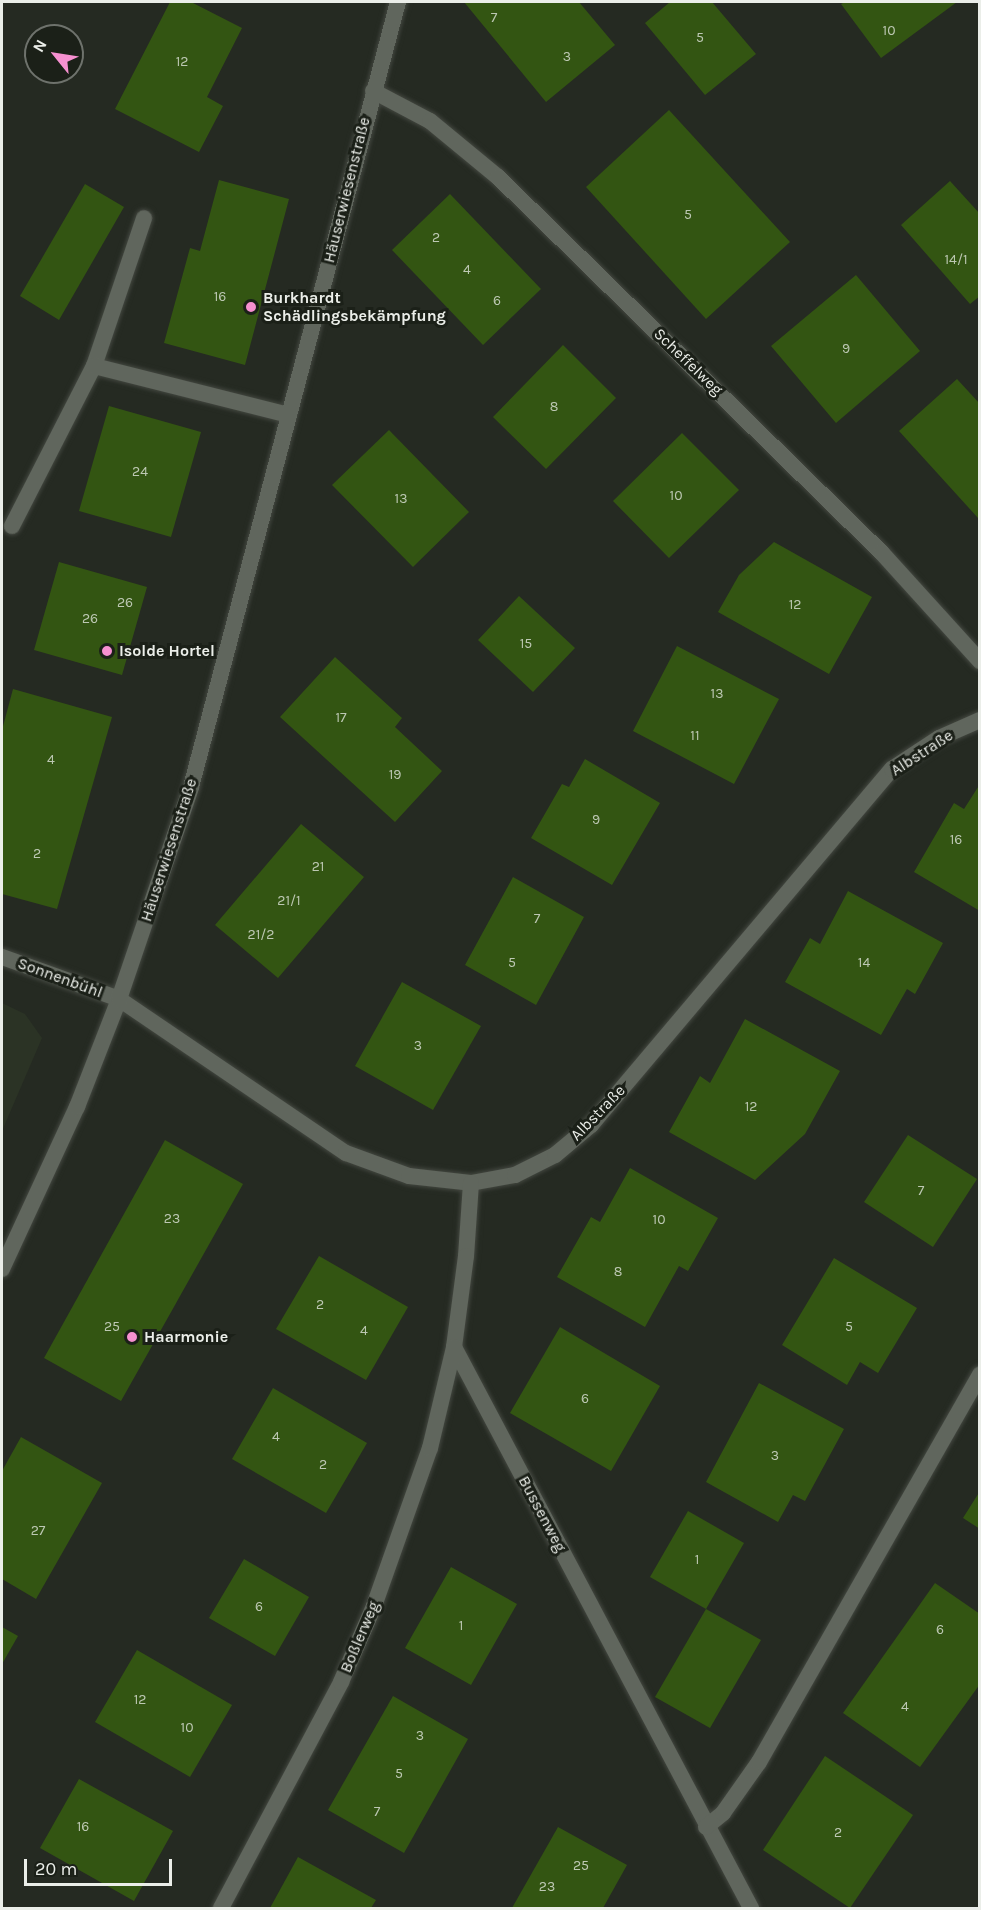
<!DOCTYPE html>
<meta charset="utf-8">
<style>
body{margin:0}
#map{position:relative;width:981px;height:1910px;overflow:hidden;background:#252a22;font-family:Karla,sans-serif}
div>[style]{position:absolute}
.built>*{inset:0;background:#2b3325}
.building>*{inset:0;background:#335512}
.roads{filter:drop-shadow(0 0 2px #434740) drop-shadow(0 0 2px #434740)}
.service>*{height:16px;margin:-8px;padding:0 8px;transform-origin:8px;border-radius:8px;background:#60665d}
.minor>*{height:16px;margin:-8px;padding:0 8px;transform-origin:8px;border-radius:8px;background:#60665d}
.dots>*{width:16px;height:16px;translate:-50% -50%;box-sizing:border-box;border:3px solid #1b2018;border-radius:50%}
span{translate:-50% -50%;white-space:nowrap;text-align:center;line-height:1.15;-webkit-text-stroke:6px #1b2018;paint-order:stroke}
.number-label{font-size:14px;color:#bdc8b3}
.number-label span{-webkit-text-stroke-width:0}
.street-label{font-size:16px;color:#ebeee9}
.poi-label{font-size:16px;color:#ebeee9;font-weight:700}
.left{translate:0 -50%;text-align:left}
.frame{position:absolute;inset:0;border:3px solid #ebeee9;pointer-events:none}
.north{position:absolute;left:24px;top:24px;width:60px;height:60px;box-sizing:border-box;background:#1b2018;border:2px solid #6e726c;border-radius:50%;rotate:300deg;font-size:16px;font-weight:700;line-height:24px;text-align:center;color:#ebeee9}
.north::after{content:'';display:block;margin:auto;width:21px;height:27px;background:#f690d0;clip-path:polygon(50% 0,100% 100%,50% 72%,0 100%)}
.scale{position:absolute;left:24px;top:1859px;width:148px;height:27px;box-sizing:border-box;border:3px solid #ebeee9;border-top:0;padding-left:8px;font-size:18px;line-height:21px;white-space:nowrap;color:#ebeee9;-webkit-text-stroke:4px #1b2018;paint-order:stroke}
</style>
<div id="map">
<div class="built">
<i style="clip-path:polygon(2px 1003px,25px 1014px,42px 1038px,2px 1131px)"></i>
</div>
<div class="building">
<i style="clip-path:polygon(170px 2px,191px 2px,242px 28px,207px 97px,223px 106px,199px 152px,115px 109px)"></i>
<i style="clip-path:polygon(464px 2px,579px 2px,615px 45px,546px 102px)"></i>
<i style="clip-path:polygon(670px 2px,712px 2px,756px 54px,705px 95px,645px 23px)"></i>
<i style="clip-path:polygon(845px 2px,957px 2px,881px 58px,841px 4px)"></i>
<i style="clip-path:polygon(669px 110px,790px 242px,706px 319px,586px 187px)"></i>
<i style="clip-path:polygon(219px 180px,289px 199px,245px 365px,164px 343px,190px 248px,200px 251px)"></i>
<i style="clip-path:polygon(950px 181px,980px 214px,980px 296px,970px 304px,901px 225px)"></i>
<i style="clip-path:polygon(85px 184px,124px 207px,59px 320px,20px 296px)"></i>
<i style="clip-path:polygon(450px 194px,541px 289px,483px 345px,392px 250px)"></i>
<i style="clip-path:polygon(856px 275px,920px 351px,836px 423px,771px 346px)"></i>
<i style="clip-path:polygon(563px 345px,616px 398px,546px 469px,493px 417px)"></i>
<i style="clip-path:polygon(957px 379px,980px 404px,978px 518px,899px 431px)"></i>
<i style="clip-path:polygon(109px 406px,201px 432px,171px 537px,79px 511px)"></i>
<i style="clip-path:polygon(389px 430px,469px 512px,413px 567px,332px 485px)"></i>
<i style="clip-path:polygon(682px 433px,739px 490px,669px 558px,613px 501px)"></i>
<i style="clip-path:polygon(774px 542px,872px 597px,829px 674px,718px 612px,739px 575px)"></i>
<i style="clip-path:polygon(59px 562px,147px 587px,122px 675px,34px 650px)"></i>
<i style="clip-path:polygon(519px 596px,575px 648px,533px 692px,478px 640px)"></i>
<i style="clip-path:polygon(677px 646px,779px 699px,734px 784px,633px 731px)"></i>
<i style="clip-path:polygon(335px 657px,402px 718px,395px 727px,442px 771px,395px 822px,280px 717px)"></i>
<i style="clip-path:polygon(13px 689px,112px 717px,57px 909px,2px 894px,2px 730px)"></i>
<i style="clip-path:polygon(585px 759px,660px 803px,612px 885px,531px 838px,562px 784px,569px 787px)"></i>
<i style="clip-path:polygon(980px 784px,980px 911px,914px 872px,954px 803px,964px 809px)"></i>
<i style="clip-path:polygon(301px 824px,364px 877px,278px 978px,215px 925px)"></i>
<i style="clip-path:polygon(513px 877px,584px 917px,536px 1005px,465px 965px)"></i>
<i style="clip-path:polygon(848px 891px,943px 943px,915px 994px,907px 989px,881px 1035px,785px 982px,810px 938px,820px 944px)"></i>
<i style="clip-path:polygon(402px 982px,481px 1026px,433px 1110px,355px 1066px)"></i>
<i style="clip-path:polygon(745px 1019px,840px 1071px,805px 1134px,755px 1180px,669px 1132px,700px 1076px,710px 1083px)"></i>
<i style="clip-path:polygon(908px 1135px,977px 1179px,933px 1247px,864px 1202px)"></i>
<i style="clip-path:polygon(165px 1140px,243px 1184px,121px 1401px,44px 1358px)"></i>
<i style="clip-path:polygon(630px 1168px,718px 1218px,688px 1271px,679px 1266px,645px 1327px,557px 1277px,591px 1217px,600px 1222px)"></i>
<i style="clip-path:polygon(319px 1256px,408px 1307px,366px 1380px,276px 1329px)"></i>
<i style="clip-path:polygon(834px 1258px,917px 1308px,878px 1373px,860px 1362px,847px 1385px,782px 1345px)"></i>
<i style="clip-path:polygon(560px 1327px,660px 1386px,611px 1471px,510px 1413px)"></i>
<i style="clip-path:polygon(759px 1383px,844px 1429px,805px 1501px,793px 1495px,778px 1522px,706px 1482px)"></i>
<i style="clip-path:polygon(273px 1388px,367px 1443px,326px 1513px,232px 1459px)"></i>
<i style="clip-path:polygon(21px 1437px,102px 1483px,36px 1599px,2px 1579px,2px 1471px)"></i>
<i style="clip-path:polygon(980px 1491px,980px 1529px,963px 1518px)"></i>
<i style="clip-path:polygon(688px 1511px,744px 1543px,706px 1609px,650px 1577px)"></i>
<i style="clip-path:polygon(244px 1559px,309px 1597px,275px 1656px,209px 1618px)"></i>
<i style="clip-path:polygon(451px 1567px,517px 1604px,471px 1685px,405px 1648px)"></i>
<i style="clip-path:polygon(935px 1583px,980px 1614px,980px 1684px,920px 1767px,843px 1713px)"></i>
<i style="clip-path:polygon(706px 1609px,761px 1640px,710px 1728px,655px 1697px)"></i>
<i style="clip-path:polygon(2px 1627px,18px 1636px,2px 1664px)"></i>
<i style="clip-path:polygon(137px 1650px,232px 1705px,190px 1777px,95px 1722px)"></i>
<i style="clip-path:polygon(393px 1696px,468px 1739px,404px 1853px,328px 1810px)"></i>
<i style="clip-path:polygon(825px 1756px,913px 1815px,850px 1908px,763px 1850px)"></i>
<i style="clip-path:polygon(79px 1779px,173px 1831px,134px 1901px,40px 1848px)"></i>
<i style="clip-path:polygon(558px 1827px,627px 1865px,603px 1908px,512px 1908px)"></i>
<i style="clip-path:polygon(298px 1857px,376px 1900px,371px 1908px,270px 1908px)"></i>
</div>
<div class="roads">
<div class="service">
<i style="left:94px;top:366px;width:156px;rotate:-71.3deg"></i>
<i style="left:12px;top:526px;width:180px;rotate:-62.9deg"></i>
<i style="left:94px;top:366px;width:201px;rotate:14.1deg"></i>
</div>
<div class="minor">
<i style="left:373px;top:91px;width:64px;rotate:27.8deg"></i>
<i style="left:430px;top:121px;width:88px;rotate:39.5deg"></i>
<i style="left:498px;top:177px;width:537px;rotate:44.4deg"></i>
<i style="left:882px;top:553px;width:146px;rotate:47.8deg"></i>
<i style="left:2px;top:957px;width:124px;rotate:19.7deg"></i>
<i style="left:119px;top:999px;width:274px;rotate:34.2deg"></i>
<i style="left:346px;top:1153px;width:67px;rotate:20.1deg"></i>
<i style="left:409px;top:1176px;width:62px;rotate:6.4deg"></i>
<i style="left:471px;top:1183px;width:45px;rotate:-10.3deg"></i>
<i style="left:515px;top:1175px;width:45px;rotate:-26.6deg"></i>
<i style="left:555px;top:1155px;width:47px;rotate:-39.8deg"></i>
<i style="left:591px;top:1125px;width:466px;rotate:-49.8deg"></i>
<i style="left:892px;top:769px;width:56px;rotate:-33.4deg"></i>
<i style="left:939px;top:738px;width:45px;rotate:-23.7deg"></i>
<i style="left:471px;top:1183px;width:73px;rotate:93.9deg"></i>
<i style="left:466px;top:1256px;width:92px;rotate:97.5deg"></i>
<i style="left:454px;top:1347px;width:635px;rotate:62.1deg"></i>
<i style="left:2px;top:1269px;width:179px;rotate:-65.2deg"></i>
<i style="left:77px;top:1107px;width:116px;rotate:-68.7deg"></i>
<i style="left:119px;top:999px;width:224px;rotate:-71.2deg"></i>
<i style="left:191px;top:787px;width:812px;rotate:-75.23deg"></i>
<i style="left:706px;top:1827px;width:22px;rotate:-39deg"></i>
<i style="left:723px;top:1813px;width:62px;rotate:-54.8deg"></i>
<i style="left:759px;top:1762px;width:446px;rotate:-60.3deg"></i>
<i style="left:221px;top:1908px;width:256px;rotate:-62deg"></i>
<i style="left:341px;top:1682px;width:83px;rotate:-66.5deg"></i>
<i style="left:374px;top:1606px;width:168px;rotate:-70.5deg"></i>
<i style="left:430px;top:1448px;width:104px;rotate:-76.6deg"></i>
</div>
</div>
<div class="dots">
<i style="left:251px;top:307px;background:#f690d0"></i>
<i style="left:107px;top:651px;background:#f690d0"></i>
<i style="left:132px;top:1337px;background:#f690d0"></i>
</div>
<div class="number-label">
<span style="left:494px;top:18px">7</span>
<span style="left:889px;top:31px">10</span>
<span style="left:700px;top:38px">5</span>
<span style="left:567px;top:57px">3</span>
<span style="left:182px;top:62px">12</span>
<span style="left:688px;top:215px">5</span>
<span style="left:436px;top:238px">2</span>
<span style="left:956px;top:260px">14/1</span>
<span style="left:467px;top:270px">4</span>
<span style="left:220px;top:297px">16</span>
<span style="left:497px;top:301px">6</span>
<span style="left:846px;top:349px">9</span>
<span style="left:554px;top:407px">8</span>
<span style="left:140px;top:472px">24</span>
<span style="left:676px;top:496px">10</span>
<span style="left:401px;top:499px">13</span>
<span style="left:125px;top:603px">26</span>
<span style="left:795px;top:605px">12</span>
<span style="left:90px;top:619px">26</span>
<span style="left:526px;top:644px">15</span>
<span style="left:717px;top:694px">13</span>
<span style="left:341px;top:718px">17</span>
<span style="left:695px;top:736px">11</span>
<span style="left:51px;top:760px">4</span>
<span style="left:395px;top:775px">19</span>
<span style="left:596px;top:820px">9</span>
<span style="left:956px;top:840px">16</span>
<span style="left:37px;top:854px">2</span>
<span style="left:318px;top:867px">21</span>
<span style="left:289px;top:901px">21/1</span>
<span style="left:537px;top:919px">7</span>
<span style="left:261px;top:935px">21/2</span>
<span style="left:512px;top:963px">5</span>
<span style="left:864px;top:963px">14</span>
<span style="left:418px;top:1046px">3</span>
<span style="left:751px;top:1107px">12</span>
<span style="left:921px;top:1191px">7</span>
<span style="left:172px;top:1219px">23</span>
<span style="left:659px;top:1220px">10</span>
<span style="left:618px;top:1272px">8</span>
<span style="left:320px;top:1305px">2</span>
<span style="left:112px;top:1327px">25</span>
<span style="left:849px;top:1327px">5</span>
<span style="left:364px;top:1331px">4</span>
<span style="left:585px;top:1399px">6</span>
<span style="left:276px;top:1437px">4</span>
<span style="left:775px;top:1456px">3</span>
<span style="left:323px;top:1465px">2</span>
<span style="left:38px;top:1531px">27</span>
<span style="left:697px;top:1560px">1</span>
<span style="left:259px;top:1607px">6</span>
<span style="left:461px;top:1626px">1</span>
<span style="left:940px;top:1630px">6</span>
<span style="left:140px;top:1700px">12</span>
<span style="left:905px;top:1707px">4</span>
<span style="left:187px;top:1728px">10</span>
<span style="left:420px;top:1736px">3</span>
<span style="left:399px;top:1774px">5</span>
<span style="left:377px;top:1812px">7</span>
<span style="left:83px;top:1827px">16</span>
<span style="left:838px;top:1833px">2</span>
<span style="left:581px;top:1866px">25</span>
<span style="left:547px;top:1887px">23</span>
</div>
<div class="street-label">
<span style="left:347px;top:190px;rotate:-76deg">Häuserwiesenstraße</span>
<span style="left:688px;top:362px;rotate:44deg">Scheffelweg</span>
<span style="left:922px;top:753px;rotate:-33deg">Albstraße</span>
<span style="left:169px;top:850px;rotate:-72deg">Häuserwiesenstraße</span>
<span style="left:60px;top:978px;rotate:20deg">Sonnenbühl</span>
<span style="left:598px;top:1113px;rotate:-46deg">Albstraße</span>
<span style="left:542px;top:1514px;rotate:62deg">Bussenweg</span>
<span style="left:360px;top:1637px;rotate:-67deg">Boßlerweg</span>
</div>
<div class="poi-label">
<span class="left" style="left:263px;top:307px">Burkhardt<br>Schädlingsbekämpfung</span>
<span class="left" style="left:119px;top:651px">Isolde Hortel</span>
<span class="left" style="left:144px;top:1337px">Haarmonie</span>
</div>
<div class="frame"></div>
<div class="north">N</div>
<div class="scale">20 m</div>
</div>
